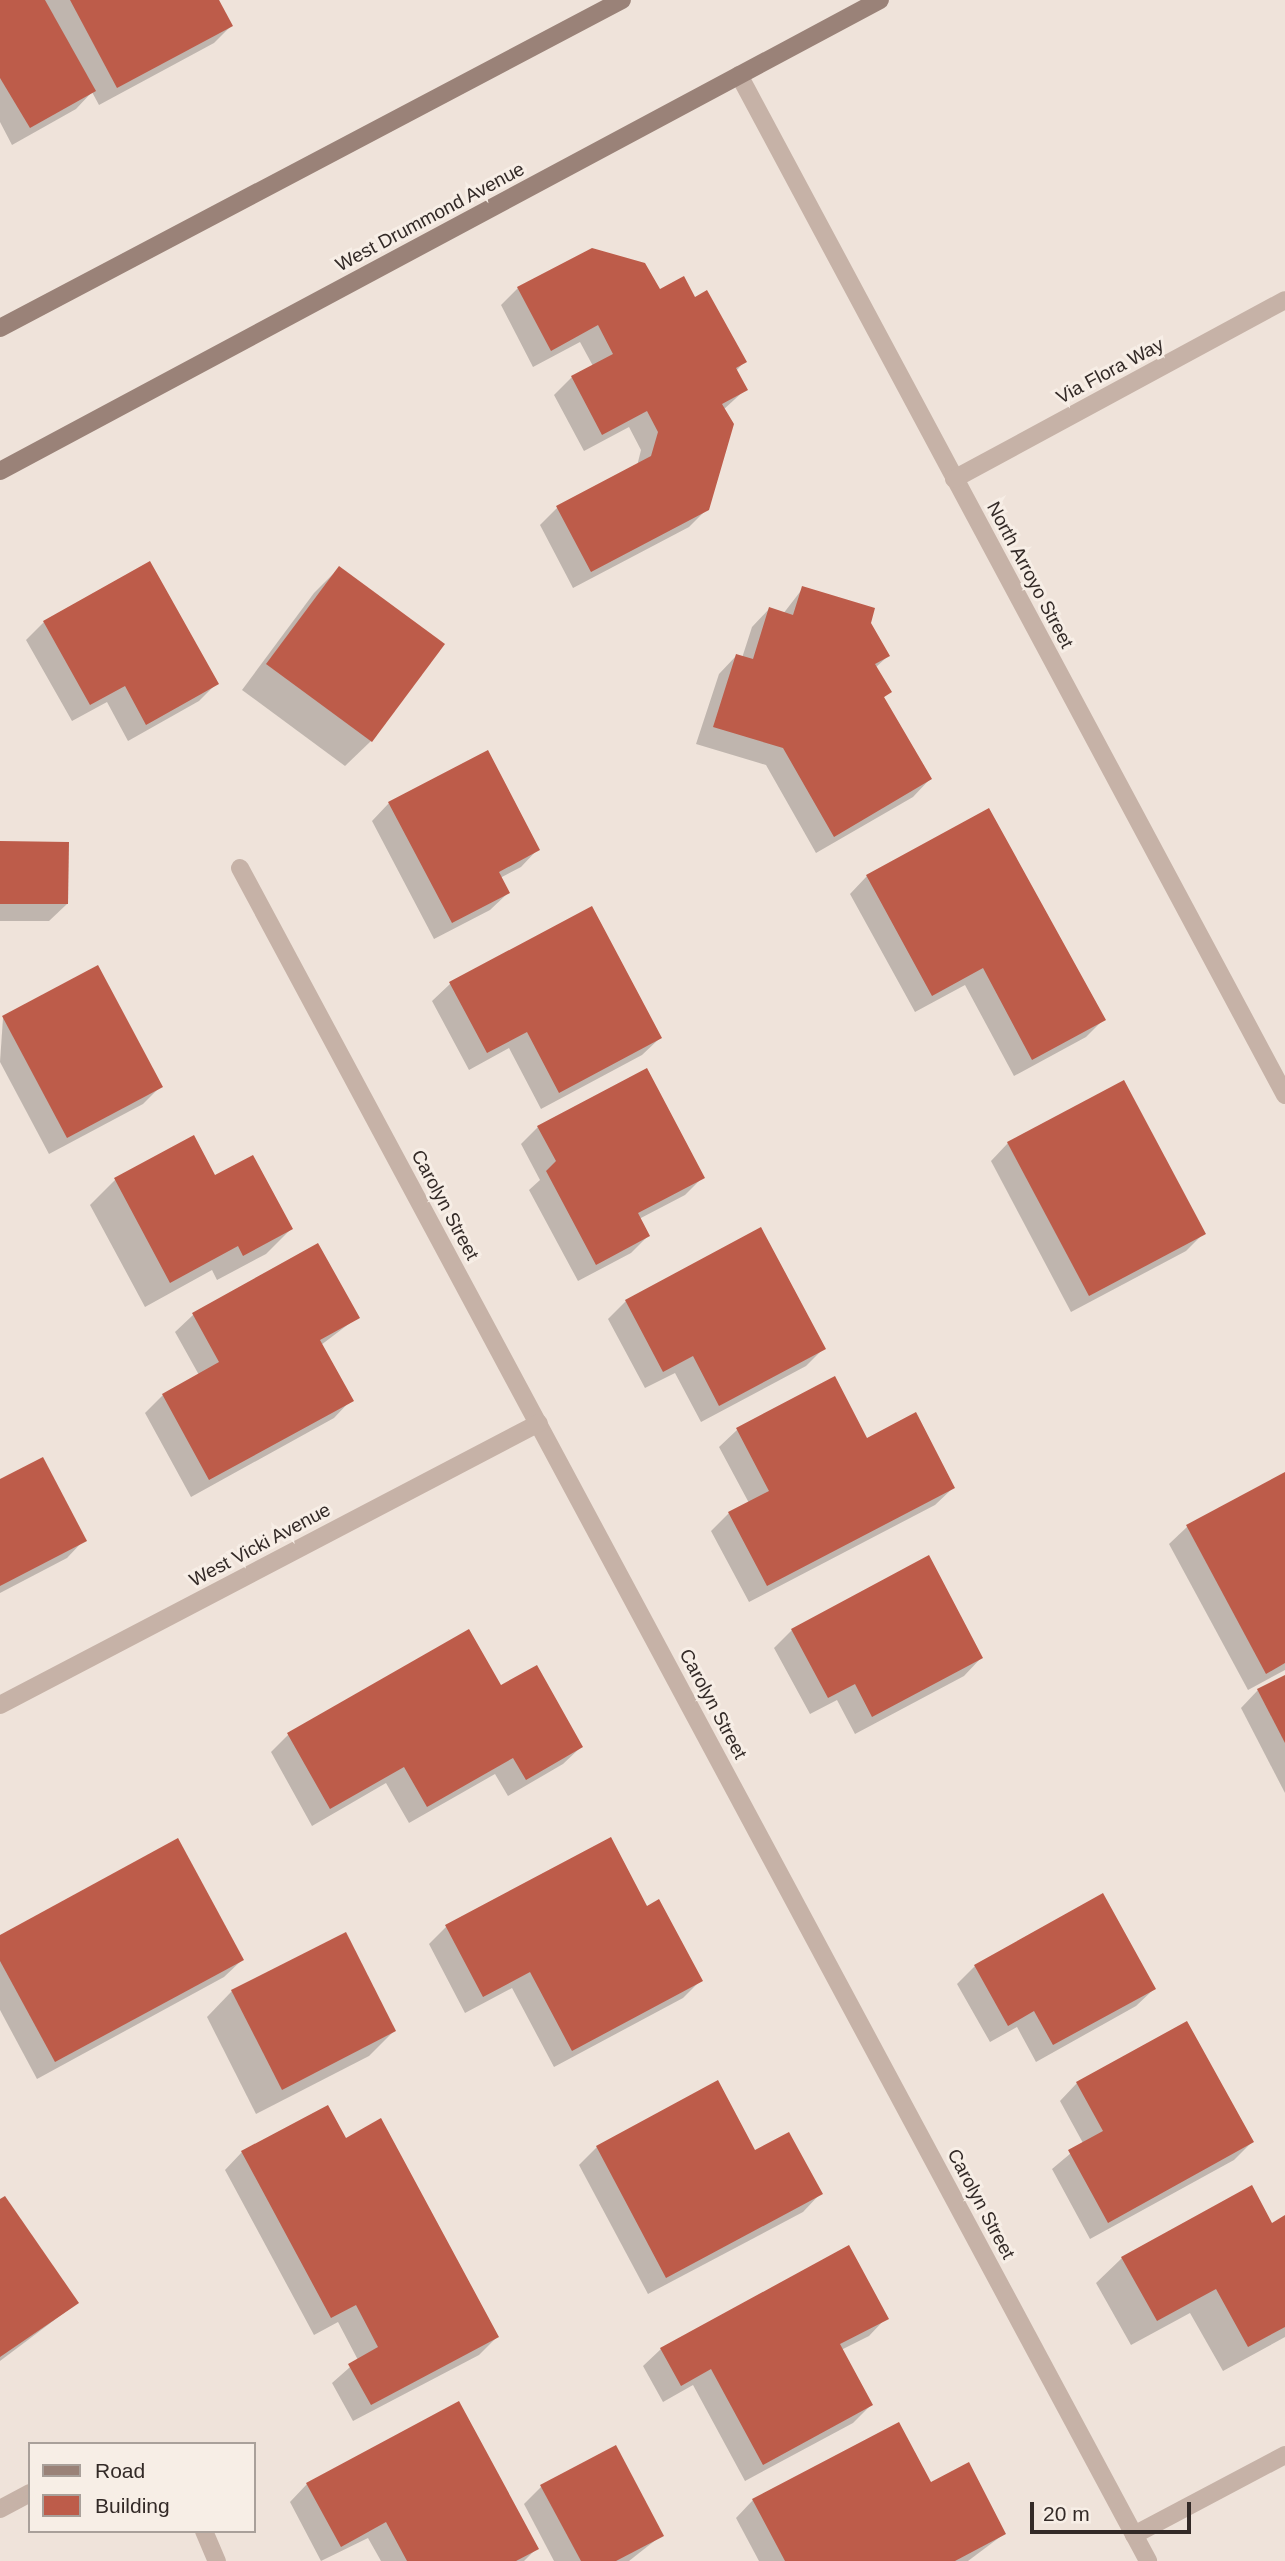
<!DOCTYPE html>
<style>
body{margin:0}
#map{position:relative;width:1285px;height:2561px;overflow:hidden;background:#efe3da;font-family:Arial,sans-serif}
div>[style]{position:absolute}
.shadow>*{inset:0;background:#0003}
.building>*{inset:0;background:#bd5c4a}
.street>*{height:18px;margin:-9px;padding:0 9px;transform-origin:9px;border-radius:9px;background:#c6b2a7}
.secondary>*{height:18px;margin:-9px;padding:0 9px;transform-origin:9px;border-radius:9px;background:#9a8278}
span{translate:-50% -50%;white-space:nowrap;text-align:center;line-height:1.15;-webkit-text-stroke:6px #f7eee6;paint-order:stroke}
.street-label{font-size:19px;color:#332a27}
.legend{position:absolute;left:28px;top:2442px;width:228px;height:91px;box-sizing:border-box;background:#f7eee6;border:2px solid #a9a09a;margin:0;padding:9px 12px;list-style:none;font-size:21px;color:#332a27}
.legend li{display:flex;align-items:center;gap:14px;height:35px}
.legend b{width:35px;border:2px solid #a9a09a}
.scale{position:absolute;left:1030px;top:2502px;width:161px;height:32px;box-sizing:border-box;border:4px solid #332a27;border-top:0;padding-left:9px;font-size:21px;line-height:24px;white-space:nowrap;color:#332a27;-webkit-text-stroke:5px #f7eee6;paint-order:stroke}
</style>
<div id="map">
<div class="shadow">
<i style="clip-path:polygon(0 0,218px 0,231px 26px,214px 43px,99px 105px,92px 92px,76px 109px,12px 145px,0 122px)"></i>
<i style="clip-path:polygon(518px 288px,659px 292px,695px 299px,745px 361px,736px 371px,746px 389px,723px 410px,707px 509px,689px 527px,573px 588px,540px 525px,558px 507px,637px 466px,641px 450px,629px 427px,584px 451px,554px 395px,572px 377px,593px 366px,580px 342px,533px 367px,501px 305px)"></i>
<i style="clip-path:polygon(339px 568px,371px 741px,345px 766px,242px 690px,314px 593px)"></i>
<i style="clip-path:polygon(803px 588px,869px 623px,888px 656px,875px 668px,890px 692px,883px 698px,930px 779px,913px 797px,816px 853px,766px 765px,696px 744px,719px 674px,736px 656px,742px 658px,752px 627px,769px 609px,783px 614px)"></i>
<i style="clip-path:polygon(44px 622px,216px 684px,199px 701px,128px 741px,107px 702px,72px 721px,26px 640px)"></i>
<i style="clip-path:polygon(389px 803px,538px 849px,521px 867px,500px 878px,508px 893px,490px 910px,434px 939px,372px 821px)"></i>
<i style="clip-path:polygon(0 843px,67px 904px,49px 921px,0 921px)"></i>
<i style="clip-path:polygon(867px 876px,1103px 1020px,1086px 1037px,1014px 1076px,965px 985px,915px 1012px,850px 894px)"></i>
<i style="clip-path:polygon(591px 908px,660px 1038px,642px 1055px,541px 1109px,509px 1048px,469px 1070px,432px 1001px,450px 984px)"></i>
<i style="clip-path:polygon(3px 1018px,161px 1086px,143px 1104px,49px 1154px,0 1062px)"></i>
<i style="clip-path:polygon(538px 1127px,703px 1177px,685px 1195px,639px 1219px,648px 1236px,631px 1253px,578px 1281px,529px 1190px,540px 1180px,521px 1144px)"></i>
<i style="clip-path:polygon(194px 1138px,215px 1177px,291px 1229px,266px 1254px,217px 1280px,212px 1270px,145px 1307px,90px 1205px,115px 1180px)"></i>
<i style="clip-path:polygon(1008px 1143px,1204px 1233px,1186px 1251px,1071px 1312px,991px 1161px)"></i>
<i style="clip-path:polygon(626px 1301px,823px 1349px,806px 1366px,701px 1422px,675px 1373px,645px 1388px,608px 1319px)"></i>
<i style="clip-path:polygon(193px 1315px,358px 1317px,321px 1345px,351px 1400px,334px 1418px,191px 1497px,145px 1413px,163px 1395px,199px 1375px,175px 1332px)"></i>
<i style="clip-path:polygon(737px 1430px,866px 1440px,953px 1488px,935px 1505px,749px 1602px,711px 1531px,729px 1513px,749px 1503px,719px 1447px)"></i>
<i style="clip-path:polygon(1285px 1474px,1285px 1670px,1248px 1690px,1169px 1544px,1187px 1527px)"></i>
<i style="clip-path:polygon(0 1481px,84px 1540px,67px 1558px,0 1593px)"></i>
<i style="clip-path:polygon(792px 1630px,981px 1658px,964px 1676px,855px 1734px,837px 1700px,810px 1714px,774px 1648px)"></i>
<i style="clip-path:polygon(1285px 1677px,1285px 1793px,1241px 1708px,1258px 1690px)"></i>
<i style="clip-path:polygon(500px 1688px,581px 1747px,563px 1764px,508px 1796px,495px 1774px,409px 1823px,386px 1783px,312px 1826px,271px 1752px,288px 1735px)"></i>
<i style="clip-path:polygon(1103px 1895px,1154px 1989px,1136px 2006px,1036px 2062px,1017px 2027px,990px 2042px,957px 1984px,975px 1966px)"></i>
<i style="clip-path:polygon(646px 1908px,700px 1981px,683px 1998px,554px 2067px,512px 1988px,465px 2013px,429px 1944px,446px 1927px)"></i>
<i style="clip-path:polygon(0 1937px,242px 1960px,224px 1977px,37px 2079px,0 2010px)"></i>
<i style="clip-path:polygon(232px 1991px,394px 2031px,369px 2056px,256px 2114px,207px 2017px)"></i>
<i style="clip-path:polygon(1077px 2083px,1252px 2142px,1234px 2160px,1090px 2239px,1052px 2169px,1083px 2143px,1060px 2101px)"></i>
<i style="clip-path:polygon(345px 2140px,497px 2337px,479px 2355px,353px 2421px,332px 2383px,358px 2360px,338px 2322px,314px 2335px,225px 2170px,242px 2152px)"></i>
<i style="clip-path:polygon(597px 2147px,820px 2194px,803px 2212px,648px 2294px,579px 2165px)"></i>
<i style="clip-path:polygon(0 2201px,77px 2303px,0 2361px)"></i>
<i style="clip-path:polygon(1285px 2217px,1285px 2337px,1223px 2371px,1190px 2313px,1131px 2345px,1096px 2283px,1122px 2258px,1271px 2225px)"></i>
<i style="clip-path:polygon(886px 2318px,869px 2336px,841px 2350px,871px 2405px,853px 2423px,745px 2481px,693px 2385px,663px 2402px,643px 2366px,661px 2349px)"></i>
<i style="clip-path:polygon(307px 2484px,537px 2548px,524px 2561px,381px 2561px,368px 2538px,321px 2561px,290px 2502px)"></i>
<i style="clip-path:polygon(930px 2485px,1004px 2534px,968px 2561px,759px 2561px,736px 2518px,753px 2500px)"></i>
<i style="clip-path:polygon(541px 2487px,662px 2535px,629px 2561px,554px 2561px,524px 2504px)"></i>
</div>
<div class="building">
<i style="clip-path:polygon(0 0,45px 0,96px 91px,30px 128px,0 78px)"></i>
<i style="clip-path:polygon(70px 0,219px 0,233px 26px,117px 88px)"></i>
<i style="clip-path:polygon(592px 248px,645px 263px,660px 289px,684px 276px,695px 297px,707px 290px,747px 362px,736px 368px,748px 390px,722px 404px,734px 424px,709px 510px,591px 572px,556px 506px,651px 456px,658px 432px,647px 411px,602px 435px,571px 376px,613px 354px,598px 325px,551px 351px,517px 287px)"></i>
<i style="clip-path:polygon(150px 561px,219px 684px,146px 725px,125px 686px,90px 705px,43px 621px)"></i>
<i style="clip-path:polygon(339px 566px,445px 644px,372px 742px,266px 664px)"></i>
<i style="clip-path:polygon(802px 586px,875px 608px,871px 623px,890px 656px,875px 664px,892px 692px,884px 697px,932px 779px,834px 837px,783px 748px,713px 727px,736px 654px,753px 659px,769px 607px,793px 615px)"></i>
<i style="clip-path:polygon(488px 750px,540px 850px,499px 872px,510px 893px,452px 923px,388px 802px)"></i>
<i style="clip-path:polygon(989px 808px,1106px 1020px,1032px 1060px,983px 968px,932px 996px,866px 875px)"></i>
<i style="clip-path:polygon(0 841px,69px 842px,68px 904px,0 904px)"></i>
<i style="clip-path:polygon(592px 906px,662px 1038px,559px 1093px,527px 1032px,487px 1053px,449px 982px)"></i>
<i style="clip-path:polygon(98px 965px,163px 1087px,67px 1138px,2px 1016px)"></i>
<i style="clip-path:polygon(647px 1068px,705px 1178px,638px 1213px,650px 1236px,596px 1265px,546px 1171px,556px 1161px,537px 1126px)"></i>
<i style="clip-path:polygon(1124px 1080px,1206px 1234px,1089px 1296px,1007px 1142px)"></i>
<i style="clip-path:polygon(194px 1135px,215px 1175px,253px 1155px,293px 1229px,243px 1256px,238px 1246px,170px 1283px,114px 1178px)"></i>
<i style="clip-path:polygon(761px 1227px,826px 1349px,719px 1406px,693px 1356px,663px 1372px,625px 1300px)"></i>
<i style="clip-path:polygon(318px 1243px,360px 1318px,320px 1340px,354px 1401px,209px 1480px,162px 1394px,219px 1362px,192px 1313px)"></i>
<i style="clip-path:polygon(835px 1376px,867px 1438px,916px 1412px,955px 1488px,767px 1586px,728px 1512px,769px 1491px,736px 1428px)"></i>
<i style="clip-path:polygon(43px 1457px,87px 1541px,0 1586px,0 1479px)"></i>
<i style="clip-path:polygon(1285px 1472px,1285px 1663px,1266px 1674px,1186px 1525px)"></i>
<i style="clip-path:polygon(929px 1555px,983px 1658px,872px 1717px,855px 1684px,828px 1698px,791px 1629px)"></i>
<i style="clip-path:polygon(469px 1629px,501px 1685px,537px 1665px,583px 1747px,526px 1780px,513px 1758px,427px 1807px,404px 1767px,330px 1809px,287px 1733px)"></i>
<i style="clip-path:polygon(1285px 1675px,1285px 1743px,1257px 1689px)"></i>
<i style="clip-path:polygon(611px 1837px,647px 1906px,659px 1899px,703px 1981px,572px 2051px,530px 1972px,483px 1997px,445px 1925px)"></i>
<i style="clip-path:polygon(178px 1838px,244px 1960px,55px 2062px,0 1961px,0 1935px)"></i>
<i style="clip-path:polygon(1103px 1893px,1156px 1989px,1053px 2045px,1034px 2011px,1008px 2026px,974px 1965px)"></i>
<i style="clip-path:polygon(346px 1932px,396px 2031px,282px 2090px,231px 1990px)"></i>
<i style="clip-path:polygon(1187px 2021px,1254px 2142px,1108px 2223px,1068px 2150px,1103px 2131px,1076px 2082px)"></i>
<i style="clip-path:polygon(718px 2080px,755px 2150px,789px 2132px,823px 2194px,666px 2278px,596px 2146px)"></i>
<i style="clip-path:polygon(328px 2105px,346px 2138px,381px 2118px,499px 2337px,371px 2405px,348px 2364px,378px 2347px,356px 2305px,331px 2318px,241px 2151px)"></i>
<i style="clip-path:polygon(1252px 2185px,1272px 2223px,1285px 2215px,1285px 2327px,1248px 2347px,1216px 2289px,1157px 2321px,1121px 2257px)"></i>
<i style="clip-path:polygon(5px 2196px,79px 2303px,0 2357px,0 2199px)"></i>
<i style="clip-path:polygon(849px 2245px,889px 2319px,840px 2344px,873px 2405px,763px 2465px,711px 2369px,681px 2386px,660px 2348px)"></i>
<i style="clip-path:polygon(459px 2401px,539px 2549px,516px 2561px,407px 2561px,386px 2522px,341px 2547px,306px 2483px)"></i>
<i style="clip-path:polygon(899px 2422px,931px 2482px,969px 2462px,1006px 2534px,955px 2561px,785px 2561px,752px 2499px)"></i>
<i style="clip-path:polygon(616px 2445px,664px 2536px,616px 2561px,581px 2561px,540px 2485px)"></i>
</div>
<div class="street">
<i style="left:739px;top:75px;width:1157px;rotate:61.84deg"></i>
<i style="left:954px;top:479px;width:376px;rotate:-28.4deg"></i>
<i style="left:240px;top:868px;width:1921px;rotate:61.79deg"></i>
<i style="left:0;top:1705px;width:608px;rotate:-27.62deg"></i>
<i style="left:0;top:2509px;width:34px;rotate:-28deg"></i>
<i style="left:204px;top:2531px;width:33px;rotate:67deg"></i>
<i style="left:1134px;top:2535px;width:171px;rotate:-27.9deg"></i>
</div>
<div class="secondary">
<i style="left:0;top:328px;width:703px;rotate:-27.8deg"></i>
<i style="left:0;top:471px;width:998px;rotate:-28.16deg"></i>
</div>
<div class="street-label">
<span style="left:430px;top:217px;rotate:-28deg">West Drummond Avenue</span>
<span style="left:1110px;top:371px;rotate:-28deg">Via Flora Way</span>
<span style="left:1030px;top:575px;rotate:62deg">North Arroyo Street</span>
<span style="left:445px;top:1205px;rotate:62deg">Carolyn Street</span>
<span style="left:260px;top:1545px;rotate:-28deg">West Vicki Avenue</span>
<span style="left:713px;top:1704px;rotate:62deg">Carolyn Street</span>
<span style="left:981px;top:2204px;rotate:62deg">Carolyn Street</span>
</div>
<ul class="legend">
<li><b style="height:9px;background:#9a8278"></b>Road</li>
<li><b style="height:19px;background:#bd5c4a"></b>Building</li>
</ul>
<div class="scale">20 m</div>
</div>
